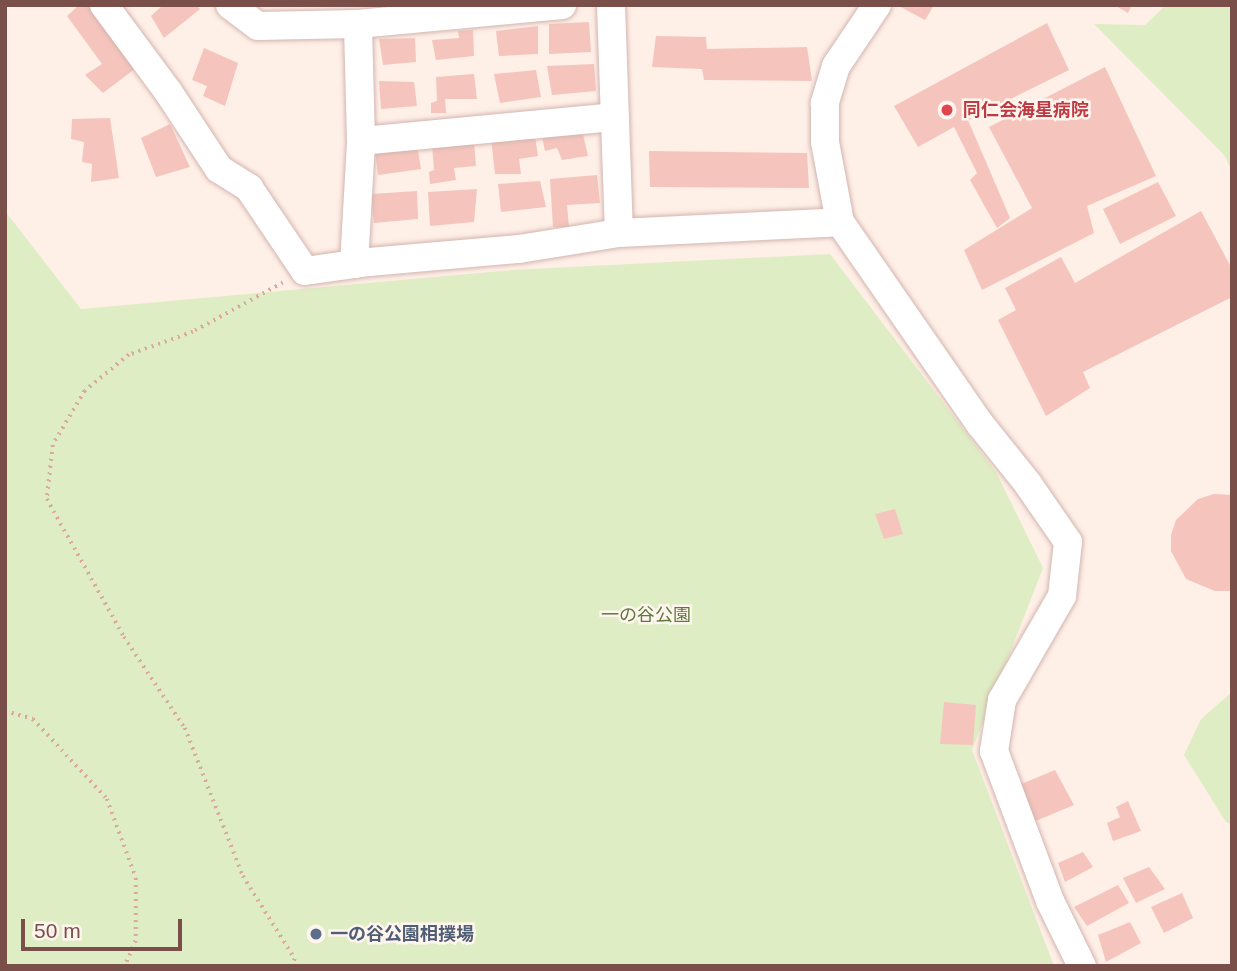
<!DOCTYPE html>
<meta charset="utf-8">
<style>
body{margin:0}
#map{position:relative;width:1237px;height:971px;overflow:hidden;background:#feefe7;font-family:Helvetica,"Noto Sans JP",sans-serif}
div>[style]{position:absolute}
.green>*{inset:0;background:#dfedc4}
.building>*{inset:0;background:#f5c5bd}
.path>*{height:3.5px;margin-top:-1.75px;transform-origin:0;background:repeating-linear-gradient(90deg,#daa89f 0 2px,transparent 0 7px)}
.roads{filter:drop-shadow(0 0 2px #d3b5af) drop-shadow(0 0 2px #d3b5af)}
.minor>*{height:28px;margin:-14px;padding:0 14px;transform-origin:14px;border-radius:14px;background:#fff}
.dots>*{width:19px;height:19px;translate:-50% -50%;box-sizing:border-box;border:4px solid #fff5ef;border-radius:50%}
span{translate:-50% -50%;white-space:nowrap;text-align:center;line-height:1.15;-webkit-text-stroke:5px #fff5ef;paint-order:stroke}
.health-label{font-size:18px;color:#be3a42;font-weight:700}
.left{translate:0 -50%;text-align:left}
.park-label{font-size:18px;color:#5e7a3d}
.service-label{font-size:18px;color:#4e5e75;font-weight:700}
.frame{position:absolute;inset:0;border:7px solid #7a4e49;pointer-events:none}
.scale{position:absolute;left:21px;top:919px;width:161px;height:32px;box-sizing:border-box;border:4px solid #7a4e49;border-top:0;padding-left:9px;font-size:21px;line-height:24px;white-space:nowrap;color:#7a4e49;-webkit-text-stroke:5px #fff5ef;paint-order:stroke}
</style>
<div id="map">
<div class="green">
<i style="clip-path:polygon(1166px 5px,1232px 5px,1232px 172px,1225px 156px,1094px 24px,1145px 25px)"></i>
<i style="clip-path:polygon(5px 211px,81px 309px,512px 270px,830px 254px,996px 472px,1043px 568px,972px 750px,1054px 966px,5px 966px)"></i>
<i style="clip-path:polygon(1232px 692px,1232px 825px,1226px 822px,1184px 755px,1201px 719px)"></i>
</div>
<div class="building">
<i style="clip-path:polygon(79px 5px,94px 5px,136px 68px,103px 93px,85px 75px,102px 64px,67px 16px)"></i>
<i style="clip-path:polygon(163px 5px,196px 5px,200px 9px,164px 38px,151px 16px)"></i>
<i style="clip-path:polygon(897px 5px,934px 5px,925px 20px)"></i>
<i style="clip-path:polygon(1114px 5px,1132px 5px,1128px 13px)"></i>
<i style="clip-path:polygon(589px 22px,591px 52px,549px 54px,549px 24px)"></i>
<i style="clip-path:polygon(1047px 23px,1069px 70px,968px 120px,1010px 218px,997px 228px,970px 180px,977px 173px,954px 127px,918px 147px,894px 106px)"></i>
<i style="clip-path:polygon(538px 26px,538px 54px,499px 56px,496px 31px)"></i>
<i style="clip-path:polygon(473px 30px,474px 56px,436px 60px,432px 40px,459px 38px,458px 31px)"></i>
<i style="clip-path:polygon(656px 36px,706px 37px,707px 49px,807px 47px,812px 81px,704px 80px,702px 69px,652px 67px)"></i>
<i style="clip-path:polygon(415px 38px,416px 62px,383px 65px,379px 39px)"></i>
<i style="clip-path:polygon(204px 48px,238px 63px,225px 106px,203px 96px,207px 86px,192px 80px)"></i>
<i style="clip-path:polygon(594px 64px,596px 91px,552px 95px,547px 66px)"></i>
<i style="clip-path:polygon(1105px 67px,1156px 176px,1087px 206px,1094px 233px,982px 290px,964px 250px,1032px 208px,989px 127px)"></i>
<i style="clip-path:polygon(536px 70px,541px 97px,500px 103px,494px 74px)"></i>
<i style="clip-path:polygon(474px 74px,477px 99px,445px 99px,446px 113px,431px 113px,431px 103px,437px 101px,436px 77px)"></i>
<i style="clip-path:polygon(379px 81px,414px 82px,417px 106px,381px 109px)"></i>
<i style="clip-path:polygon(110px 118px,119px 178px,91px 182px,92px 164px,82px 162px,84px 142px,71px 139px,72px 119px)"></i>
<i style="clip-path:polygon(170px 124px,190px 167px,156px 177px,141px 138px)"></i>
<i style="clip-path:polygon(582px 130px,588px 156px,562px 160px,557px 148px,545px 151px,541px 132px)"></i>
<i style="clip-path:polygon(535px 136px,538px 156px,519px 159px,521px 174px,495px 174px,491px 138px)"></i>
<i style="clip-path:polygon(474px 141px,476px 166px,454px 168px,456px 180px,430px 184px,429px 172px,434px 170px,432px 144px)"></i>
<i style="clip-path:polygon(417px 145px,421px 169px,378px 175px,375px 150px)"></i>
<i style="clip-path:polygon(649px 151px,807px 153px,809px 188px,650px 187px)"></i>
<i style="clip-path:polygon(597px 175px,600px 203px,567px 205px,569px 227px,553px 227px,550px 179px)"></i>
<i style="clip-path:polygon(540px 181px,546px 207px,501px 212px,498px 184px)"></i>
<i style="clip-path:polygon(1158px 182px,1176px 216px,1120px 244px,1103px 209px)"></i>
<i style="clip-path:polygon(477px 189px,474px 222px,430px 226px,428px 192px)"></i>
<i style="clip-path:polygon(417px 191px,418px 219px,374px 223px,371px 194px)"></i>
<i style="clip-path:polygon(1201px 211px,1232px 269px,1232px 297px,1083px 372px,1090px 388px,1046px 416px,998px 320px,1016px 310px,1005px 288px,1061px 257px,1075px 283px)"></i>
<i style="clip-path:polygon(1214px 494px,1232px 495px,1230px 591px,1215px 591px,1186px 579px,1171px 551px,1171px 535px,1176px 520px,1198px 499px)"></i>
<i style="clip-path:polygon(895px 509px,903px 534px,884px 539px,875px 514px)"></i>
<i style="clip-path:polygon(944px 702px,976px 705px,973px 745px,940px 744px)"></i>
<i style="clip-path:polygon(1055px 770px,1074px 805px,1033px 822px,1019px 785px)"></i>
<i style="clip-path:polygon(1128px 801px,1141px 831px,1113px 841px,1107px 823px,1120px 817px,1116px 807px)"></i>
<i style="clip-path:polygon(1083px 852px,1093px 867px,1065px 882px,1058px 863px)"></i>
<i style="clip-path:polygon(1149px 867px,1165px 889px,1136px 903px,1123px 878px)"></i>
<i style="clip-path:polygon(1118px 885px,1129px 903px,1087px 926px,1074px 907px)"></i>
<i style="clip-path:polygon(1182px 893px,1193px 918px,1164px 933px,1151px 907px)"></i>
<i style="clip-path:polygon(1130px 922px,1141px 943px,1106px 962px,1098px 935px)"></i>
</div>
<div class="path">
<i style="left:283px;top:283px;width:102px;rotate:151.4deg"></i>
<i style="left:193px;top:332px;width:68px;rotate:160.2deg"></i>
<i style="left:129px;top:355px;width:57px;rotate:140.7deg"></i>
<i style="left:85px;top:391px;width:63px;rotate:120.7deg"></i>
<i style="left:53px;top:445px;width:54px;rotate:96.3deg"></i>
<i style="left:47px;top:499px;width:158px;rotate:60.8deg"></i>
<i style="left:124px;top:637px;width:110px;rotate:56.2deg"></i>
<i style="left:185px;top:728px;width:159px;rotate:68.6deg"></i>
<i style="left:243px;top:876px;width:98px;rotate:57.9deg"></i>
<i style="left:295px;top:959px;width:8px;rotate:113deg"></i>
<i style="left:5px;top:711px;width:29px;rotate:16deg"></i>
<i style="left:33px;top:719px;width:109px;rotate:47.2deg"></i>
<i style="left:107px;top:799px;width:84px;rotate:69.8deg"></i>
<i style="left:136px;top:878px;width:63px;rotate:90deg"></i>
<i style="left:136px;top:941px;width:27px;rotate:114deg"></i>
</div>
<div class="roads">
<div class="minor">
<i style="left:104px;top:5px;width:109px;rotate:53.5deg"></i>
<i style="left:169px;top:93px;width:91px;rotate:56.7deg"></i>
<i style="left:219px;top:169px;width:36px;rotate:32deg"></i>
<i style="left:249px;top:188px;width:100px;rotate:56deg"></i>
<i style="left:305px;top:271px;width:65px;rotate:-8deg"></i>
<i style="left:369px;top:262px;width:151px;rotate:-5deg"></i>
<i style="left:519px;top:249px;width:101px;rotate:-9.1deg"></i>
<i style="left:619px;top:233px;width:221px;rotate:-2.8deg"></i>
<i style="left:230px;top:5px;width:35px;rotate:37deg"></i>
<i style="left:258px;top:26px;width:100px;rotate:-1.1deg"></i>
<i style="left:358px;top:24px;width:205px;rotate:-5.3deg"></i>
<i style="left:611px;top:5px;width:228px;rotate:88deg"></i>
<i style="left:877px;top:5px;width:73px;rotate:123.9deg"></i>
<i style="left:836px;top:66px;width:39px;rotate:107deg"></i>
<i style="left:825px;top:103px;width:39px;rotate:90deg"></i>
<i style="left:825px;top:142px;width:81px;rotate:79.4deg"></i>
<i style="left:840px;top:222px;width:246px;rotate:55.3deg"></i>
<i style="left:980px;top:424px;width:77px;rotate:51.3deg"></i>
<i style="left:1028px;top:484px;width:70px;rotate:55.4deg"></i>
<i style="left:1068px;top:542px;width:54px;rotate:96.3deg"></i>
<i style="left:1062px;top:596px;width:120px;rotate:120deg"></i>
<i style="left:1002px;top:700px;width:52px;rotate:98.9deg"></i>
<i style="left:994px;top:751px;width:160px;rotate:69.5deg"></i>
<i style="left:1050px;top:901px;width:72px;rotate:63.8deg"></i>
<i style="left:361px;top:141px;width:255px;rotate:-5.4deg"></i>
<i style="left:354px;top:264px;width:123px;rotate:-86.7deg"></i>
<i style="left:361px;top:141px;width:117px;rotate:-91.5deg"></i>
</div>
</div>
<div class="dots">
<i style="left:947px;top:110px;background:#e0444e"></i>
<i style="left:316px;top:934px;background:#5c6f8a"></i>
</div>
<div class="health-label">
<span class="left" style="left:963px;top:110px">同仁会海星病院</span>
</div>
<div class="park-label">
<span style="left:646px;top:615px">一の谷公園</span>
</div>
<div class="service-label">
<span class="left" style="left:330px;top:934px">一の谷公園相撲場</span>
</div>
<div class="frame"></div>
<div class="scale">50 m</div>
</div>
